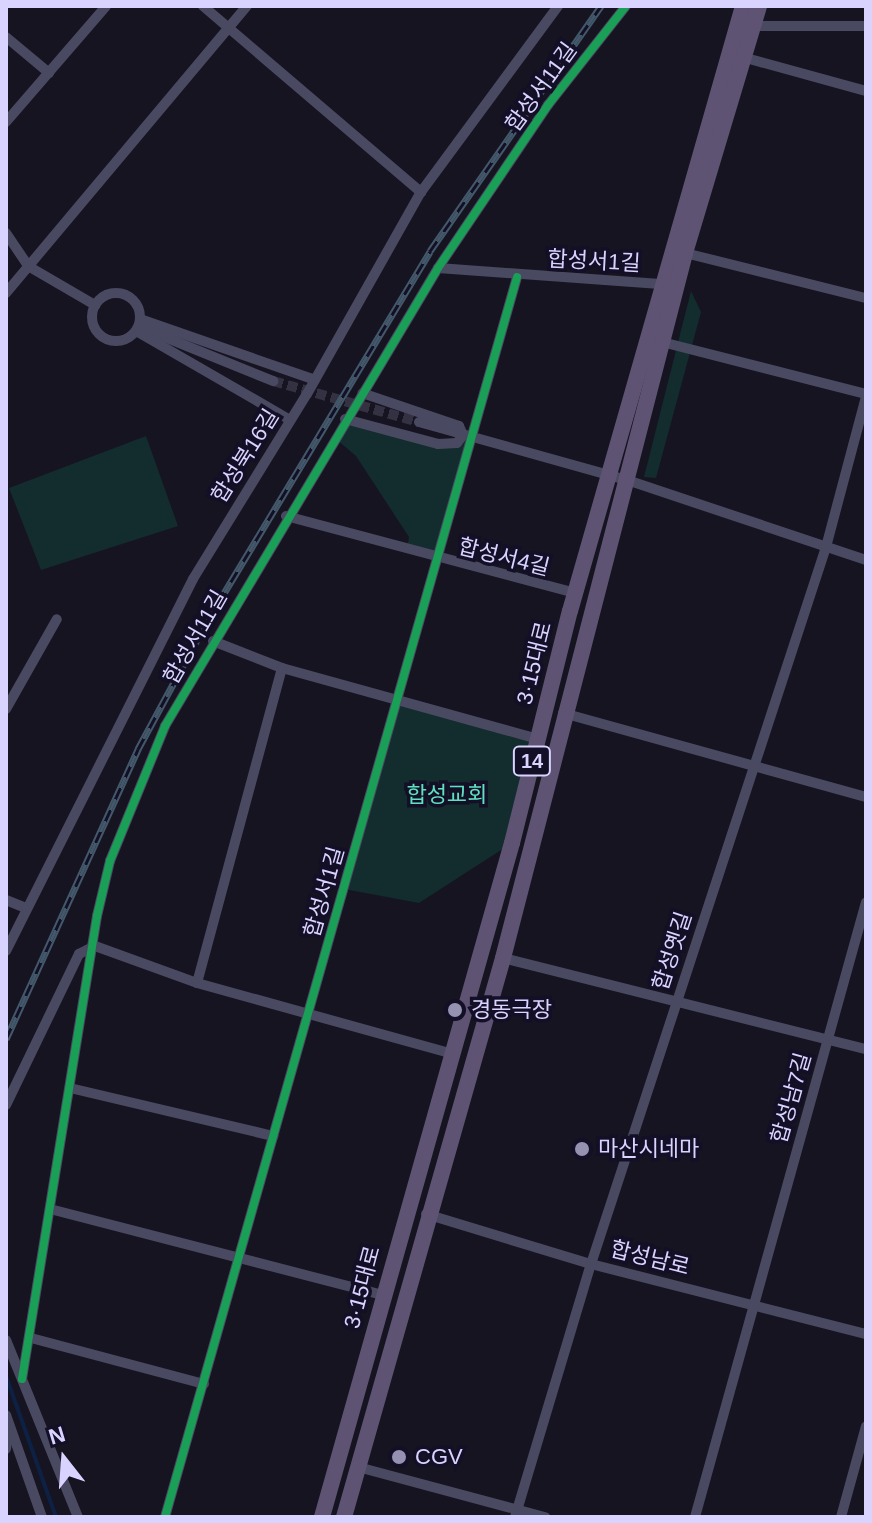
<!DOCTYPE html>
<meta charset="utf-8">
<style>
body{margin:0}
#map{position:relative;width:872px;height:1523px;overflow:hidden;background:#161421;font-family:Arial,"Noto Sans KR",sans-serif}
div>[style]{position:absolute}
.green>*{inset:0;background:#132c2d}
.stream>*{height:4px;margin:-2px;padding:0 2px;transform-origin:2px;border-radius:2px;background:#0d2144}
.street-tunnel>*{height:10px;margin-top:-5px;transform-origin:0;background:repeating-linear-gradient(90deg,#333142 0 10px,transparent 0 15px)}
.street>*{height:10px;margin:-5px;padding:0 5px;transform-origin:5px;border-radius:5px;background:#4a4962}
.street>.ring{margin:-5px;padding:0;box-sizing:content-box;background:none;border:10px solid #4a4962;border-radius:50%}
.primary>*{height:16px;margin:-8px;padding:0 8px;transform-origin:8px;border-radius:8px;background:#5e5373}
.rail>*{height:7px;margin-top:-3.5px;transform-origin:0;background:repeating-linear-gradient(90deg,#130f26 0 12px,#43596b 0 24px);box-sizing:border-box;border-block:2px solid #43596b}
.cycleway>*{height:8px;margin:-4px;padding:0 4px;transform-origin:4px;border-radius:4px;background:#1a9f57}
.dots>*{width:22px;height:22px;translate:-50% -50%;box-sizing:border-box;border:4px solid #130f26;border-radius:50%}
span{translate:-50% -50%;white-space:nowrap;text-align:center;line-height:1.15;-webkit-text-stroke:7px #130f26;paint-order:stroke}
.shield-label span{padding:2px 6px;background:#130f26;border:2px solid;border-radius:6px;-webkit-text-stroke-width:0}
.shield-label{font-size:20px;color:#d9d4ff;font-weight:700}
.street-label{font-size:22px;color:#d9d4ff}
.park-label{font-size:22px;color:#5fe0c0}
.poi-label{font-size:22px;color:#d9d4ff}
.left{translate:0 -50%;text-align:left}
.frame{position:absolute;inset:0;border:8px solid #d9d4ff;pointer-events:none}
.north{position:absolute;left:24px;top:1419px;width:80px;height:80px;-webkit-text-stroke:6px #130f26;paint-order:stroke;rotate:343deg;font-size:22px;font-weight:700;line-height:32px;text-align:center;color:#d9d4ff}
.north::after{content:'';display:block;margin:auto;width:28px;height:36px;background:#d9d4ff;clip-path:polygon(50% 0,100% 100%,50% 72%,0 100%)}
</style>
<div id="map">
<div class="green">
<i style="clip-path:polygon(691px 291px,701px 312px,656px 478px,644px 477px)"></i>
<i style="clip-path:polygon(345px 419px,438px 444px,469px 437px,436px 558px,407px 550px,409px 537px,356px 456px,337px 440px)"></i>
<i style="clip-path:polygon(146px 436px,178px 526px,41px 570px,9px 488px)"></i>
<i style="clip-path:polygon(396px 700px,538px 739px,512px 843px,419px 903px,344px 889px)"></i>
</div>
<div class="stream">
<i style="left:6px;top:1376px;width:150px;rotate:70.5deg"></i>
</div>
<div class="street-tunnel">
<i style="left:273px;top:381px;width:152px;rotate:15.7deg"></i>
</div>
<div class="street">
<i style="left:203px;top:6px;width:287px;rotate:40.5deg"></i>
<i style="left:755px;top:26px;width:111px"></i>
<i style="left:6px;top:37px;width:56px;rotate:39.9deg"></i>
<i style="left:746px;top:58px;width:124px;rotate:15.4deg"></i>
<i style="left:6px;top:122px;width:153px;rotate:-49.2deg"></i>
<i style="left:6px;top:233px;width:40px;rotate:56deg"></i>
<i style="left:28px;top:266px;width:78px;rotate:30.2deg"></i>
<i style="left:685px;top:253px;width:187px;rotate:14deg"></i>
<i style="left:438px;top:268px;width:226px;rotate:4.1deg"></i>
<i class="ring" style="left:92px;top:293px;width:38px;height:38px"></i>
<i style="left:6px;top:293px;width:375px;rotate:-50deg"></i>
<i style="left:140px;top:319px;width:185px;rotate:19.2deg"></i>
<i style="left:140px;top:327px;width:144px;rotate:22.1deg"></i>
<i style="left:136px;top:331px;width:178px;rotate:30deg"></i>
<i style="left:662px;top:342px;width:211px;rotate:14.3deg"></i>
<i style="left:345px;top:419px;width:96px;rotate:15deg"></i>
<i style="left:438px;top:444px;width:19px;rotate:-3deg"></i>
<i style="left:457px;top:443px;width:10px;rotate:-53deg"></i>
<i style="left:463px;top:435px;width:10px;rotate:-114deg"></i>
<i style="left:459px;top:426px;width:102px;rotate:-161.2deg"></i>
<i style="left:419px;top:422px;width:216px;rotate:15.6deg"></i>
<i style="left:627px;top:480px;width:252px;rotate:18.5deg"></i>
<i style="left:286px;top:516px;width:299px;rotate:14.9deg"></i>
<i style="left:213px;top:641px;width:74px;rotate:21.4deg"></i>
<i style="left:282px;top:668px;width:266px;rotate:15.5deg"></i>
<i style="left:6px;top:709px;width:103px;rotate:-60.5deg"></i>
<i style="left:563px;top:713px;width:314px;rotate:15.5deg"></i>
<i style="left:6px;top:900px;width:22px;rotate:22deg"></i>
<i style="left:6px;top:951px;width:416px;rotate:-63.3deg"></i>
<i style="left:193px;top:579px;width:217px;rotate:-58.4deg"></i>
<i style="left:307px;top:394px;width:232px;rotate:-60.6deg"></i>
<i style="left:421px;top:192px;width:231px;rotate:-53.6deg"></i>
<i style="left:503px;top:958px;width:374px;rotate:14.1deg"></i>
<i style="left:197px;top:983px;width:326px;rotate:-74.9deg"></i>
<i style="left:70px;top:1088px;width:209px;rotate:13.3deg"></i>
<i style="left:6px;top:1105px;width:168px;rotate:-64.2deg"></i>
<i style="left:79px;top:954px;width:18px;rotate:-27deg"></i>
<i style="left:95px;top:946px;width:109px;rotate:19.9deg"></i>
<i style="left:197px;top:983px;width:263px;rotate:15.5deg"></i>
<i style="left:50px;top:1209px;width:343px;rotate:14.5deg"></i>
<i style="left:426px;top:1214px;width:172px;rotate:16.9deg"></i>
<i style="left:591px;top:1264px;width:284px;rotate:14.3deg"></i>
<i style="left:31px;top:1338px;width:179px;rotate:14.9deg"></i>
<i style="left:6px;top:1340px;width:191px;rotate:67.9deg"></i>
<i style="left:22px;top:1379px;width:469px;rotate:-80.8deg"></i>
<i style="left:97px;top:916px;width:57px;rotate:-76.7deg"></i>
<i style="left:110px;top:861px;width:146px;rotate:-67.8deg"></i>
<i style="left:165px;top:726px;width:533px;rotate:-59.2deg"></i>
<i style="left:438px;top:268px;width:197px;rotate:-56deg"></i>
<i style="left:548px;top:105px;width:126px;rotate:-51.8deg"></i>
<i style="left:6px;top:1415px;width:108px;rotate:70.6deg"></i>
<i style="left:6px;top:1449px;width:23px;rotate:-83deg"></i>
<i style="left:358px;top:1467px;width:194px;rotate:15deg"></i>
<i style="left:165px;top:1517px;width:1289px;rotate:-74.15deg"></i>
<i style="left:515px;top:1517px;width:264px;rotate:-73.3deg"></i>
<i style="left:591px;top:1264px;width:755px;rotate:-71.85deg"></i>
<i style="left:826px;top:547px;width:155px;rotate:-75.1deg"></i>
<i style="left:695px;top:1517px;width:638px;rotate:-74.46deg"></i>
<i style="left:841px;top:1517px;width:94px;rotate:-74.6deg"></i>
</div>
<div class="primary">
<i style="left:322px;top:1517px;width:700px;rotate:-74.26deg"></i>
<i style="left:512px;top:843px;width:239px;rotate:-76deg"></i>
<i style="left:570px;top:611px;width:629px;rotate:-74.04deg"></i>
<i style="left:344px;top:1517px;width:581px;rotate:-74.12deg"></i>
<i style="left:503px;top:958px;width:728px;rotate:-75.52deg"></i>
<i style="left:685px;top:253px;width:258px;rotate:-73.3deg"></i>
</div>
<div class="rail">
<i style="left:6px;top:1039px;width:319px;rotate:-65.5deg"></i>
<i style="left:138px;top:749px;width:143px;rotate:-61.6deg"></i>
<i style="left:206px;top:623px;width:434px;rotate:-58.9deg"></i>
<i style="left:430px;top:251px;width:299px;rotate:-55.1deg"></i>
</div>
<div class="cycleway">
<i style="left:22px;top:1379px;width:469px;rotate:-80.8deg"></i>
<i style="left:97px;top:916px;width:57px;rotate:-76.7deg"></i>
<i style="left:110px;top:861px;width:146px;rotate:-67.8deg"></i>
<i style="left:165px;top:726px;width:533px;rotate:-59.2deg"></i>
<i style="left:438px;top:268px;width:197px;rotate:-56deg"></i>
<i style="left:548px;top:105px;width:126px;rotate:-51.8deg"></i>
<i style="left:165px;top:1517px;width:1289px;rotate:-74.15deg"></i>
</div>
<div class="dots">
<i style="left:455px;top:1010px;background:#9591b1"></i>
<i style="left:582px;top:1149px;background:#9591b1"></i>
<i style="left:399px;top:1457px;background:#9591b1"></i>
</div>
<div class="shield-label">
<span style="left:532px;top:761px">14</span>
</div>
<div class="street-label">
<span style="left:541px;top:87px;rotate:-54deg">합성서11길</span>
<span style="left:594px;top:261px;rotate:3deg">합성서1길</span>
<span style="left:245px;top:456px;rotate:-58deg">합성북16길</span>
<span style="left:504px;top:557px;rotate:14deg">합성서4길</span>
<span style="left:195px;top:637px;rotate:-60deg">합성서11길</span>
<span style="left:534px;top:663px;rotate:-76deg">3·15대로</span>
<span style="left:324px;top:892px;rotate:-74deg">합성서1길</span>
<span style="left:672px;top:951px;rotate:-72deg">합성옛길</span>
<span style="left:791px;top:1098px;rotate:-74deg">합성남7길</span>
<span style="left:650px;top:1258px;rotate:14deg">합성남로</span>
<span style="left:362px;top:1287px;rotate:-75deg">3·15대로</span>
</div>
<div class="park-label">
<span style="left:447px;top:795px">합성교회</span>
</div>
<div class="poi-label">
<span class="left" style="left:471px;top:1010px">경동극장</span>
<span class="left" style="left:598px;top:1149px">마산시네마</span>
<span class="left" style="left:415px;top:1457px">CGV</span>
</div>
<div class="frame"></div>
<div class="north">N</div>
</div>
